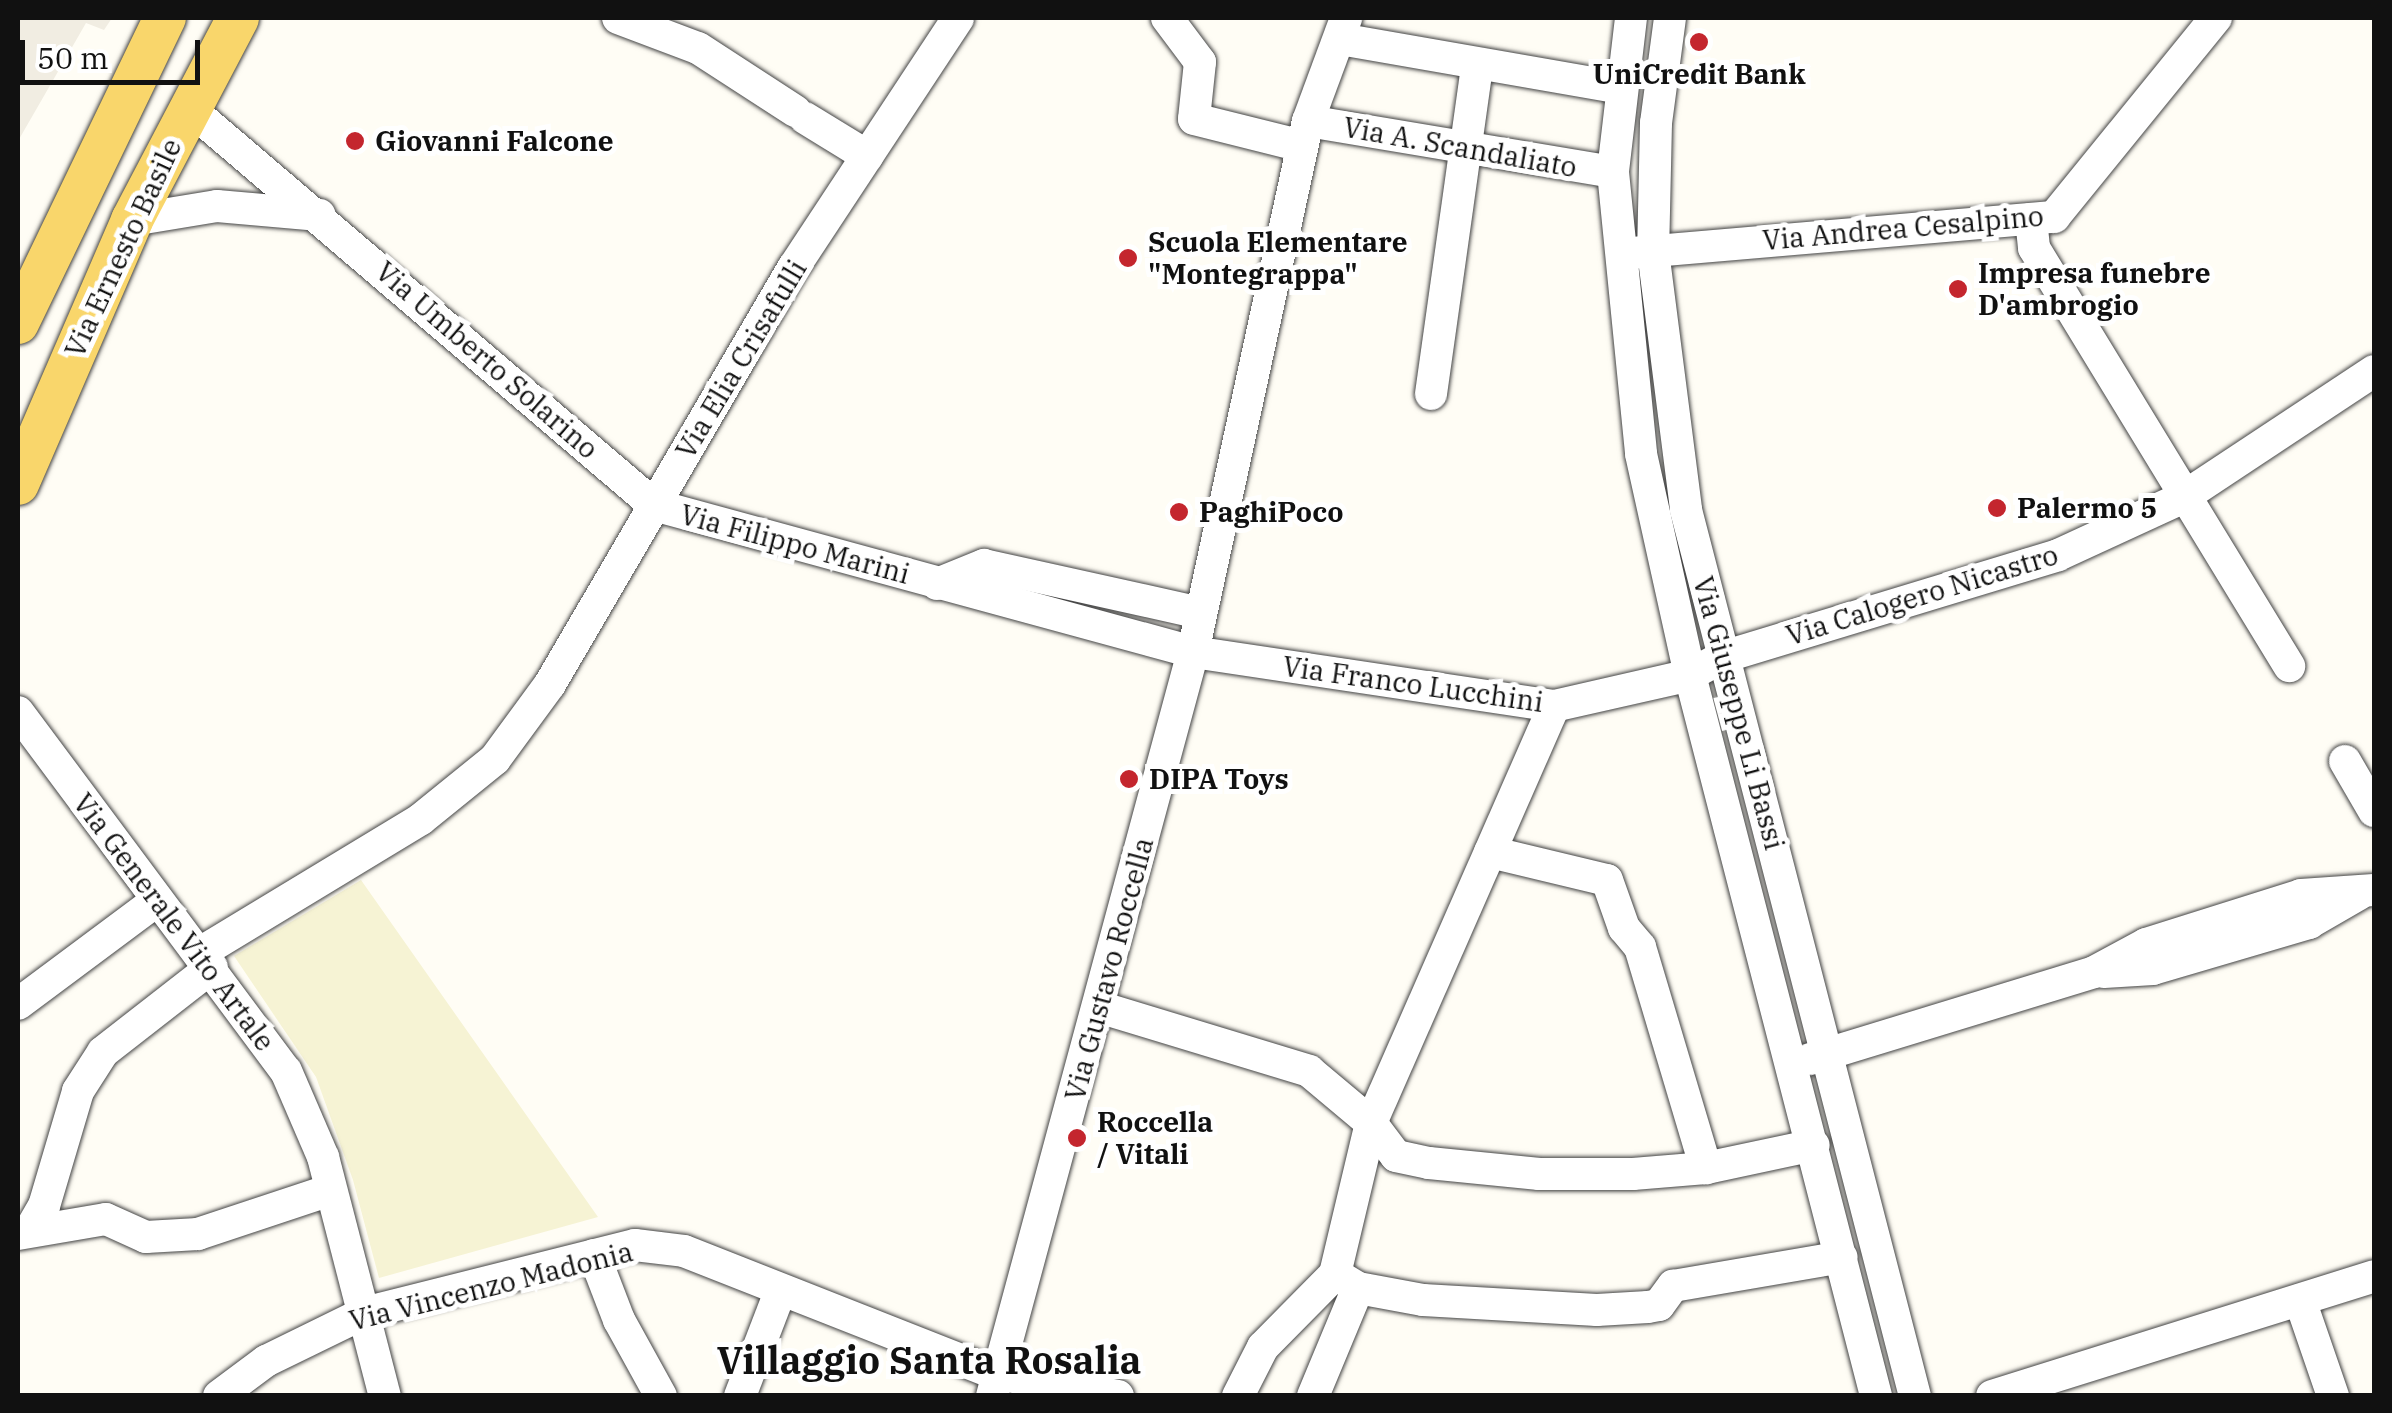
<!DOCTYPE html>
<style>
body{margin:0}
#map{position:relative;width:2392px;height:1413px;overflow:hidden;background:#fffdf5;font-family:"IBM Plex Serif",serif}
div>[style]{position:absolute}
.farmland>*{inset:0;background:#f6f3d4}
.plaza>*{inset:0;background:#f1ede2}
.roads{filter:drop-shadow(0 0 2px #444) drop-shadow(0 0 2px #444)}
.minor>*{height:32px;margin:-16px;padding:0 16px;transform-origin:16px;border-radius:16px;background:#fff}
.major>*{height:42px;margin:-21px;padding:0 21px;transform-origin:21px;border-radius:21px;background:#f9d66b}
.dots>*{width:28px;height:28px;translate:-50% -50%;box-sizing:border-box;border:5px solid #fff;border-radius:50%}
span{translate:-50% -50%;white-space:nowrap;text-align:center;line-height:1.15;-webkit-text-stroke:10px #fff;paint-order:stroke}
.poi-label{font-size:28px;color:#111;font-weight:700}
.left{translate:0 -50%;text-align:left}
.street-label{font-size:28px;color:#111}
.district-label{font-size:38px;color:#111;font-weight:700}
.frame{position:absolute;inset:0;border:20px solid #111;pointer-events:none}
.scale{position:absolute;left:20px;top:40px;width:180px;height:45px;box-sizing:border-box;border:5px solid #111;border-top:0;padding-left:12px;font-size:30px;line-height:35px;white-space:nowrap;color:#111;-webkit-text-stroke:8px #fff;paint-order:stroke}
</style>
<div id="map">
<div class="farmland">
<i style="clip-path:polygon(361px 880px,598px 1217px,379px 1278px,353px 1180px,316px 1077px,234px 956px)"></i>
</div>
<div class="plaza">
<i style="clip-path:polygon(18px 18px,112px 18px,104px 30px,86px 23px,18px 141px)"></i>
</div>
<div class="roads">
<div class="minor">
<i style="left:618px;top:18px;width:85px;rotate:20.6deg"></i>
<i style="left:698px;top:48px;width:116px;rotate:33deg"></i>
<i style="left:1167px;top:18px;width:55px;rotate:53.1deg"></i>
<i style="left:1200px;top:62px;width:57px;rotate:96deg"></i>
<i style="left:1194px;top:119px;width:111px;rotate:14deg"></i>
<i style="left:1631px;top:18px;width:155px;rotate:96.7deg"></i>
<i style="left:1613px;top:172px;width:283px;rotate:84.3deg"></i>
<i style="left:1641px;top:454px;width:226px;rotate:77.5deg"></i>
<i style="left:1690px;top:675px;width:745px;rotate:75.53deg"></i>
<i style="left:1670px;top:18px;width:106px;rotate:97.6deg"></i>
<i style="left:1656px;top:123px;width:128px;rotate:91.3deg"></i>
<i style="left:1653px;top:251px;width:261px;rotate:82.7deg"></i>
<i style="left:1686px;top:510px;width:915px;rotate:75.51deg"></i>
<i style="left:1340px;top:39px;width:284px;rotate:9.9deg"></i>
<i style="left:189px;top:108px;width:611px;rotate:40.49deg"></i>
<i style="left:654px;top:505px;width:559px;rotate:15.26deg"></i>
<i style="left:1193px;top:652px;width:365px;rotate:8.5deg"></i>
<i style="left:1554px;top:706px;width:139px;rotate:-12.8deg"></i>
<i style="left:1690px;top:675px;width:38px;rotate:-29deg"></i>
<i style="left:1723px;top:657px;width:350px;rotate:-16.9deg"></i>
<i style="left:2058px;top:555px;width:136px;rotate:-24.7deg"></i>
<i style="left:2182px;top:498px;width:230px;rotate:-33.5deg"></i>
<i style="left:805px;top:118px;width:73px;rotate:31.5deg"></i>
<i style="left:1308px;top:121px;width:309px;rotate:9.5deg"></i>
<i style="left:2031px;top:219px;width:29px;rotate:84deg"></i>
<i style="left:2034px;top:248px;width:490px;rotate:58.6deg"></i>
<i style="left:132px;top:220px;width:86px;rotate:-9.4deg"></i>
<i style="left:217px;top:206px;width:103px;rotate:5deg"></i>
<i style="left:1631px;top:253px;width:425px;rotate:-4.9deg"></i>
<i style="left:2054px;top:217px;width:257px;rotate:-50.9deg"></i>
<i style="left:1431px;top:394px;width:331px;rotate:-82deg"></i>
<i style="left:937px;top:584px;width:51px;rotate:-22deg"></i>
<i style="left:984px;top:565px;width:222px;rotate:12.5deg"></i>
<i style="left:18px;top:712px;width:448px;rotate:53.3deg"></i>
<i style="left:286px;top:1071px;width:94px;rotate:66.7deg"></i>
<i style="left:323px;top:1157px;width:247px;rotate:75.5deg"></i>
<i style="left:2345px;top:761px;width:58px;rotate:59.9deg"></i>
<i style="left:1490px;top:852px;width:120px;rotate:13.5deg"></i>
<i style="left:1607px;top:880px;width:51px;rotate:70.5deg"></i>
<i style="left:1624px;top:928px;width:25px;rotate:50deg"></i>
<i style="left:1640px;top:947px;width:231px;rotate:73.4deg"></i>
<i style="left:200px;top:953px;width:258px;rotate:-31.2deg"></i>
<i style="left:421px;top:819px;width:95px;rotate:-39deg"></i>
<i style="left:495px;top:759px;width:93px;rotate:-53.7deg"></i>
<i style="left:550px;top:684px;width:483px;rotate:-59.7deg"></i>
<i style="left:794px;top:267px;width:298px;rotate:-56.6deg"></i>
<i style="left:2104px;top:972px;width:49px;rotate:-3.5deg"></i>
<i style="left:2153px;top:969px;width:163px;rotate:-16.4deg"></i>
<i style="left:2309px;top:923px;width:58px;rotate:-30.1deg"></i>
<i style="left:18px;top:1004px;width:172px;rotate:-36.7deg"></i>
<i style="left:1099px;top:1007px;width:220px;rotate:16.9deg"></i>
<i style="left:1309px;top:1071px;width:81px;rotate:40deg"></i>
<i style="left:1371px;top:1123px;width:41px;rotate:52.9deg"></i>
<i style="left:1396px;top:1156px;width:34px;rotate:12deg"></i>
<i style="left:1429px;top:1163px;width:111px;rotate:5.7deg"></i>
<i style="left:1539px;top:1174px;width:94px"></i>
<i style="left:1633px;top:1174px;width:73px;rotate:-4.7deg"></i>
<i style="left:1706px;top:1168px;width:110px;rotate:-12deg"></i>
<i style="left:1810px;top:1059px;width:297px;rotate:-17deg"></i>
<i style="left:2094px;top:972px;width:59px;rotate:-28.3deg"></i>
<i style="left:2146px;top:944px;width:163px;rotate:-17.5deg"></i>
<i style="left:2301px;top:895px;width:73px;rotate:-3.9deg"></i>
<i style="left:30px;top:1230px;width:28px;rotate:-60deg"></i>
<i style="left:44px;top:1206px;width:120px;rotate:-73.5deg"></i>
<i style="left:78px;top:1091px;width:46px;rotate:-57.3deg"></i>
<i style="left:103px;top:1052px;width:138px;rotate:-37.9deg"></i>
<i style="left:18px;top:1234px;width:89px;rotate:-9.7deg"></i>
<i style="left:106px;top:1219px;width:44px;rotate:24.2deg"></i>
<i style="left:146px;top:1237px;width:52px;rotate:-3.3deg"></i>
<i style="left:198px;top:1234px;width:139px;rotate:-18.4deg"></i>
<i style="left:594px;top:1255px;width:70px;rotate:69deg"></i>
<i style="left:619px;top:1320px;width:87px;rotate:61.1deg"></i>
<i style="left:1335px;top:1274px;width:27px;rotate:31deg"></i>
<i style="left:1358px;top:1288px;width:66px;rotate:10.5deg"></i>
<i style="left:1423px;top:1300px;width:174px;rotate:3.3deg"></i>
<i style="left:1597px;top:1310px;width:51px;rotate:-3.4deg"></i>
<i style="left:1648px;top:1307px;width:11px;rotate:-10deg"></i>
<i style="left:1659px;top:1305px;width:24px;rotate:-54deg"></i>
<i style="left:1673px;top:1286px;width:171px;rotate:-9.7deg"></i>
<i style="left:2300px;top:1300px;width:102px;rotate:71deg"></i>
<i style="left:219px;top:1396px;width:59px;rotate:-36.7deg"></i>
<i style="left:266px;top:1361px;width:109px;rotate:-26.1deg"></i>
<i style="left:364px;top:1313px;width:279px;rotate:-14.1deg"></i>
<i style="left:635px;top:1245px;width:49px;rotate:7deg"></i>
<i style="left:684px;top:1251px;width:336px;rotate:21.5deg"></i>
<i style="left:997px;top:1374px;width:123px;rotate:10.3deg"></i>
<i style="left:740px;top:1396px;width:111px;rotate:-69deg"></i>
<i style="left:992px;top:1396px;width:771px;rotate:-74.88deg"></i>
<i style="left:1193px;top:652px;width:543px;rotate:-77.78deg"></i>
<i style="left:1308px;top:121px;width:110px;rotate:-69.7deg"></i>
<i style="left:1238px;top:1396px;width:55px;rotate:-63deg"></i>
<i style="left:1263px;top:1347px;width:103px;rotate:-45.4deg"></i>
<i style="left:1335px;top:1274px;width:155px;rotate:-76.6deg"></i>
<i style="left:1371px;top:1123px;width:455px;rotate:-66.3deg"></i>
<i style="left:1313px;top:1396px;width:117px;rotate:-67.4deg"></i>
<i style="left:1992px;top:1396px;width:400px;rotate:-17.4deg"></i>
</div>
<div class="major">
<i style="left:18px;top:323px;width:339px;rotate:-64.3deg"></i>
<i style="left:18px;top:484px;width:288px;rotate:-66.6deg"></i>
<i style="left:132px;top:220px;width:228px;rotate:-62.3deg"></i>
</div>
</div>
<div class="dots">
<i style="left:1699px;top:42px;background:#c4262e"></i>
<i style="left:355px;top:141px;background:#c4262e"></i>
<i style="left:1128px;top:258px;background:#c4262e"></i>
<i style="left:1958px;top:289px;background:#c4262e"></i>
<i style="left:1997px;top:508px;background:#c4262e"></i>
<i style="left:1179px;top:512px;background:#c4262e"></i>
<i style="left:1129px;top:779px;background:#c4262e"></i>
<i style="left:1077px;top:1138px;background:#c4262e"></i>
</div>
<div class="poi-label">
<span style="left:1699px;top:74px">UniCredit Bank</span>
<span class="left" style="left:375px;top:141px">Giovanni Falcone</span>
<span class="left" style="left:1148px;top:258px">Scuola Elementare<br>"Montegrappa"</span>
<span class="left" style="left:1978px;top:289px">Impresa funebre<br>D'ambrogio</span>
<span class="left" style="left:2017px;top:508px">Palermo 5</span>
<span class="left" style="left:1199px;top:512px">PaghiPoco</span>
<span class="left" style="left:1149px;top:779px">DIPA Toys</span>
<span class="left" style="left:1097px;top:1138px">Roccella<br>/ Vitali</span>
</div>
<div class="street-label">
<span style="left:1460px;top:147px;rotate:10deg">Via A. Scandaliato</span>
<span style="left:1903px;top:228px;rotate:-5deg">Via Andrea Cesalpino</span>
<span style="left:123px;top:248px;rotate:-65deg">Via Ernesto Basile</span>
<span style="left:741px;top:359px;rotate:-59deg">Via Elia Crisafulli</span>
<span style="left:487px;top:360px;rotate:41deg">Via Umberto Solarino</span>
<span style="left:795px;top:544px;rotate:15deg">Via Filippo Marini</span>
<span style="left:1922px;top:595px;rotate:-17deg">Via Calogero Nicastro</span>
<span style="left:1413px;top:684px;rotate:8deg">Via Franco Lucchini</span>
<span style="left:1739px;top:713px;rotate:75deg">Via Giuseppe Li Bassi</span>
<span style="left:174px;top:922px;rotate:53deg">Via Generale Vito Artale</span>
<span style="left:1109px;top:969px;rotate:-75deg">Via Gustavo Roccella</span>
<span style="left:491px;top:1286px;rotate:-14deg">Via Vincenzo Madonia</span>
</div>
<div class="district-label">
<span style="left:929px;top:1360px">Villaggio Santa Rosalia</span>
</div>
<div class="frame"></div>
<div class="scale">50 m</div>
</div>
